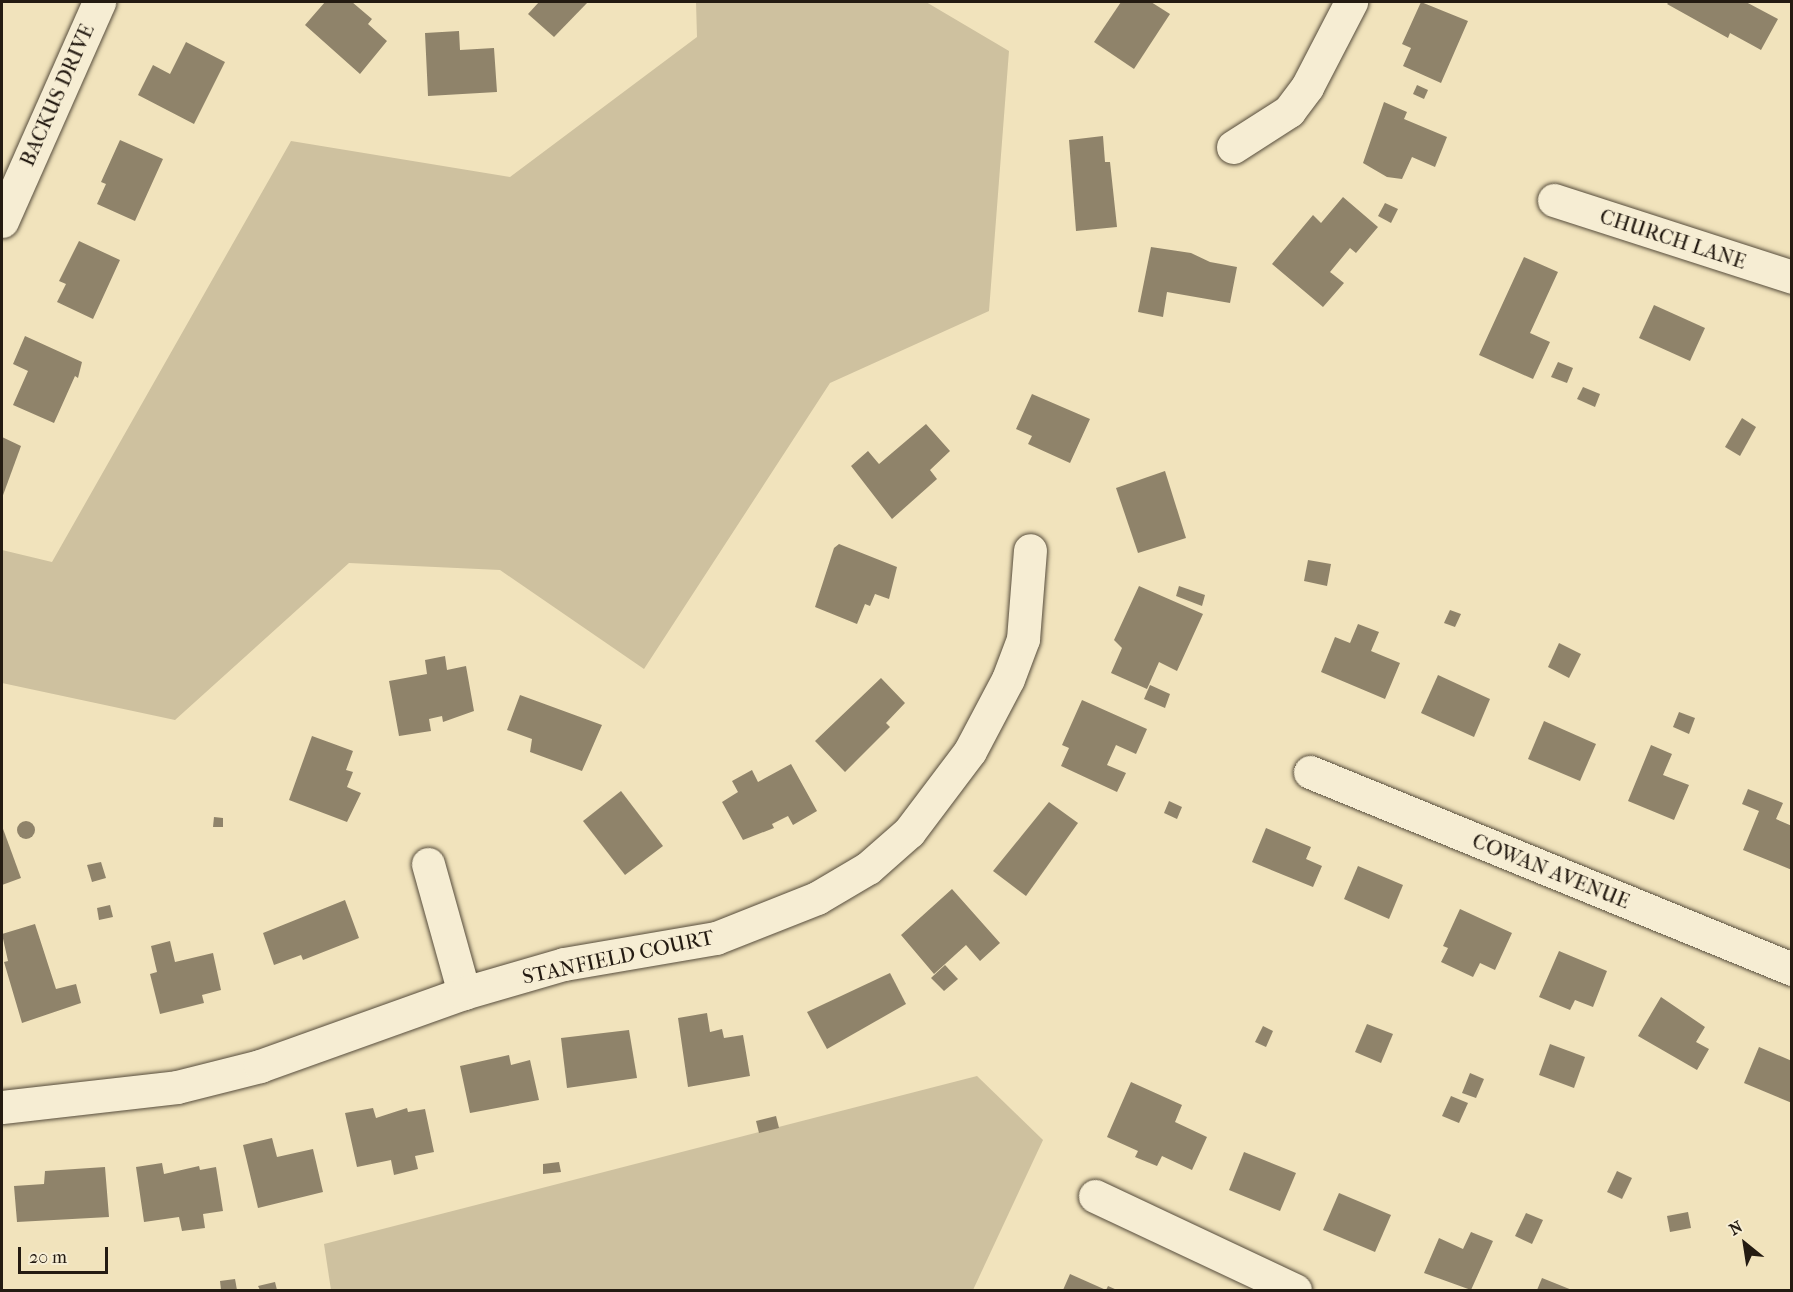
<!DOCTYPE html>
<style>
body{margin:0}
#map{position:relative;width:1793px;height:1292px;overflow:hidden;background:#f1e3bc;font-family:"IM FELL French Canon",serif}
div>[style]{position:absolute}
.green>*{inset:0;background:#cec19f}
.building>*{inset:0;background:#8f836a}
.round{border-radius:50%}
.roads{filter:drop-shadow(0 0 2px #574d3c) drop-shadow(0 0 2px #574d3c)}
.minor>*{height:33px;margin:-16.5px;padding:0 16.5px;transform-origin:16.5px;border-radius:16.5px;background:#f6edd3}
span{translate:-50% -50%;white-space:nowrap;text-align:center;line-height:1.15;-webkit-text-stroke:4.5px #f6edd3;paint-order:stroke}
.street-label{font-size:21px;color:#241b12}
.frame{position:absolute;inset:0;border:3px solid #241b12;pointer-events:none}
.north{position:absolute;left:1715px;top:1214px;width:60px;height:60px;-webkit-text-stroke:4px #f6edd3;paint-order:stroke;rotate:330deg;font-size:16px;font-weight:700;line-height:24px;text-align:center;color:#241b12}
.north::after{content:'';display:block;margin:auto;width:21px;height:27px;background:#241b12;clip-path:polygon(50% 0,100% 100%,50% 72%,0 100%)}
.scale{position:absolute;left:18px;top:1247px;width:90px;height:27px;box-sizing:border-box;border:3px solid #241b12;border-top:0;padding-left:8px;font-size:18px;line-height:21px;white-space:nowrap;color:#241b12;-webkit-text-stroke:4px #f6edd3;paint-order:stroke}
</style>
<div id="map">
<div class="green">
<i style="clip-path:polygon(696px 2px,926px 2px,1009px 51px,989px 311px,830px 383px,644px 669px,500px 570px,349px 563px,175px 720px,2px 683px,2px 550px,52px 562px,291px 141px,510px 177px,697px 37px)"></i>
<i style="clip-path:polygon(977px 1076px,1043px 1140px,973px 1290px,331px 1290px,324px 1244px)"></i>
</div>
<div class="building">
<i style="clip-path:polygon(325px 2px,352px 2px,372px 19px,368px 24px,387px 41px,360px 74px,305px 25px)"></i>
<i style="clip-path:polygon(539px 2px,588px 2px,554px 37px,528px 14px)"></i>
<i style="clip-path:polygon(1121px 2px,1151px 2px,1170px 14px,1134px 69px,1094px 42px)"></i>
<i style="clip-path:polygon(1421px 2px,1468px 21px,1441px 83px,1403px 66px,1411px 48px,1402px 44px)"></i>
<i style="clip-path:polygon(1669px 2px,1746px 2px,1778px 19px,1761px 50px,1730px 33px,1728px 38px,1667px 4px)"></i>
<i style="clip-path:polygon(459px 31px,460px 50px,494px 48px,497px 92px,428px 96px,425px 33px)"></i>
<i style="clip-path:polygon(186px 42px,225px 62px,194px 124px,138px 95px,153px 65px,170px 74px)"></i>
<i style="clip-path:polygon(1417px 85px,1428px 90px,1424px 99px,1413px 94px)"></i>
<i style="clip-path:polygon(1384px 102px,1407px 112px,1404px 119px,1447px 137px,1435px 167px,1412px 157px,1402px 179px,1387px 177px,1363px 163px)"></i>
<i style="clip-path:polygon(1103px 136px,1105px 162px,1110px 162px,1117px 227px,1076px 231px,1069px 140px)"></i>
<i style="clip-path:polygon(120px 140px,163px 159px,135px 221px,97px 204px,106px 184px,101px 182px)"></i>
<i style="clip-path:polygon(1343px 197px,1378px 227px,1356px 253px,1350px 248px,1330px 272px,1344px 283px,1323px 307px,1272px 264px,1313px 215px,1321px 223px)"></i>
<i style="clip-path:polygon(1385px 203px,1398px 209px,1391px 223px,1378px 216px)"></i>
<i style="clip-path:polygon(79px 241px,120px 260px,93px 319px,57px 302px,66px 284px,59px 281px)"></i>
<i style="clip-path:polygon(1151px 247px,1191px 253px,1210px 262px,1237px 267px,1230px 303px,1167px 292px,1163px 317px,1138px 312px)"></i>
<i style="clip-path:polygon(1524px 257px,1558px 272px,1530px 333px,1550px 342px,1533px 379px,1479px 355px)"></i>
<i style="clip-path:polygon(1654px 305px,1705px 328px,1690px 361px,1639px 338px)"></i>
<i style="clip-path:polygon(25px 336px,82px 362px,78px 378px,75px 376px,54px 423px,13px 405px,28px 371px,13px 364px)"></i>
<i style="clip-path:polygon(1558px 362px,1573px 368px,1567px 383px,1551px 377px)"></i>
<i style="clip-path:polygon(1583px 387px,1600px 394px,1595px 407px,1577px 399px)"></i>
<i style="clip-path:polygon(1032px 394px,1090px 419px,1070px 463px,1028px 444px,1032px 436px,1016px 429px)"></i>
<i style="clip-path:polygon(1742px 418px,1756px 427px,1740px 456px,1725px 447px)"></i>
<i style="clip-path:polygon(926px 424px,950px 451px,930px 470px,937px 479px,892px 519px,851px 466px,868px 451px,879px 464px)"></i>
<i style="clip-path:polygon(2px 437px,21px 446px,2px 498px)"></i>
<i style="clip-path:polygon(1165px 471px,1186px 538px,1138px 553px,1116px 488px)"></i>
<i style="clip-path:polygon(839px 544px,897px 567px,889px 599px,875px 594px,870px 606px,865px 604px,857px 624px,815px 607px,834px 548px)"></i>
<i style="clip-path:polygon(1308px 560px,1331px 564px,1327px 586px,1304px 581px)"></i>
<i style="clip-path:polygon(1139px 586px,1203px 614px,1177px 671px,1159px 662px,1147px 689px,1111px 673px,1122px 648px,1114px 640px)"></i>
<i style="clip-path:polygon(1179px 586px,1205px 595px,1202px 606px,1176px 596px)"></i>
<i style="clip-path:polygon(1450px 610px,1461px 614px,1455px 627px,1444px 623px)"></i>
<i style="clip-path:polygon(1358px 624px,1379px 632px,1371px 651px,1400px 663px,1385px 699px,1321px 672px,1335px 637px,1350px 643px)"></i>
<i style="clip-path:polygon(1559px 643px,1581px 654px,1569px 678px,1548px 667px)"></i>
<i style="clip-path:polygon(445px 656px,447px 670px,466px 666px,474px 711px,443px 722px,442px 716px,429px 719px,431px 731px,399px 736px,389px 681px,427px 674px,425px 660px)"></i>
<i style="clip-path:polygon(1438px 675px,1490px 699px,1474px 737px,1421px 713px)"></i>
<i style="clip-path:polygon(881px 678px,905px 703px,886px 723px,890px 727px,845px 772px,815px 741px)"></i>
<i style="clip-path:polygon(1150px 685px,1170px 694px,1165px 708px,1144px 699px)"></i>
<i style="clip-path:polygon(520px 695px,602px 725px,582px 771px,530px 752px,532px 739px,507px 730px)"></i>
<i style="clip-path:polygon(1082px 700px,1147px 729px,1136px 754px,1116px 745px,1107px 765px,1126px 773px,1117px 792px,1061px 766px,1069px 748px,1062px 745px)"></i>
<i style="clip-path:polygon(1679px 712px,1695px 718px,1689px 734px,1673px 727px)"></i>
<i style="clip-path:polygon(1544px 721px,1596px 744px,1580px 781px,1528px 759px)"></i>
<i style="clip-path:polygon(312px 736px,353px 751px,346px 770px,353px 772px,347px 787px,361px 793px,347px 822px,289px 800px)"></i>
<i style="clip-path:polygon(1651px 745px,1672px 754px,1663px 775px,1689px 785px,1674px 820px,1628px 801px)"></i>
<i style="clip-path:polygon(791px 764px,817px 811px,793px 825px,788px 816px,772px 824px,774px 828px,743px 840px,722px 802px,738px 792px,732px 781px,752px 770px,758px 782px)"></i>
<i style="clip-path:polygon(1748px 789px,1783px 803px,1776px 819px,1792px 826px,1792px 870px,1743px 850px,1759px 811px,1742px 804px)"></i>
<i style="clip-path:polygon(621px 791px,663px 846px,625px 875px,583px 821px)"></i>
<i style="clip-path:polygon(1169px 801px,1182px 807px,1177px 819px,1164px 813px)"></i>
<i style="clip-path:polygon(1049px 802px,1078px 823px,1026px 896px,993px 871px)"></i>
<i style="clip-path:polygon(214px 817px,223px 818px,223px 827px,213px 827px)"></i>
<i class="round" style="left:17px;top:821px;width:18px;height:18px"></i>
<i style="clip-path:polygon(2px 826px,21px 878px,2px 885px)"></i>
<i style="clip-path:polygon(1266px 828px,1311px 847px,1306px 859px,1322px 866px,1313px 887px,1252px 862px)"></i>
<i style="clip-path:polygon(101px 862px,106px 878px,92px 882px,87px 865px)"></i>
<i style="clip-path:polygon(1358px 866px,1403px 885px,1389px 919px,1344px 899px)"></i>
<i style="clip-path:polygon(952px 889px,1000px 943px,980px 961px,966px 945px,934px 974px,901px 935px)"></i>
<i style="clip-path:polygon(345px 900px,359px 938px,303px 960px,301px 955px,274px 965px,263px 933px)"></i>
<i style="clip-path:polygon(110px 905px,113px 917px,99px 920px,97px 908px)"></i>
<i style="clip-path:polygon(1460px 909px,1512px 933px,1495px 970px,1480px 963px,1473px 977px,1441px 962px,1448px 948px,1443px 946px)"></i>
<i style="clip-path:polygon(35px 924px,56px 989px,76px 984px,81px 1003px,22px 1023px,4px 962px,8px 961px,2px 934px)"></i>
<i style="clip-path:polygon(170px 941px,175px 962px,213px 953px,221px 990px,202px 995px,204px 1003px,160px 1014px,150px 974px,157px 972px,151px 946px)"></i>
<i style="clip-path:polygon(1559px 951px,1607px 971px,1593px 1007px,1575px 1000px,1570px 1010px,1539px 997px)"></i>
<i style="clip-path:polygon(945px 965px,958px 979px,944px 991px,931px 978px)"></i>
<i style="clip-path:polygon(890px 973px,906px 1004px,827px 1049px,807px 1012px)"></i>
<i style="clip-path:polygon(1661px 997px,1705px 1027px,1696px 1042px,1709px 1049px,1697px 1070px,1638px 1036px)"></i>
<i style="clip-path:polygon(707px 1013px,710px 1032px,722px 1029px,724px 1038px,743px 1035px,750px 1076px,688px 1087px,678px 1018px)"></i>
<i style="clip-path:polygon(1367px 1024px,1393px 1034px,1381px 1063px,1355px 1052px)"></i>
<i style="clip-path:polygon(1263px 1026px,1273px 1031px,1266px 1047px,1255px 1042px)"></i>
<i style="clip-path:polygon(629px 1030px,637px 1078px,567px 1088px,561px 1038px)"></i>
<i style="clip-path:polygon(1550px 1044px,1585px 1057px,1574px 1088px,1539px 1075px)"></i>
<i style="clip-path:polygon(1759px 1047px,1792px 1061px,1792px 1103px,1744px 1083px)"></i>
<i style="clip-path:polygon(509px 1055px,511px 1065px,530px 1060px,539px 1100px,470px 1113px,460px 1066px)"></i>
<i style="clip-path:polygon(1470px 1073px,1484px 1079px,1476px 1098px,1462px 1093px)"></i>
<i style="clip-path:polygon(1131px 1082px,1182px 1105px,1175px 1122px,1207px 1137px,1192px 1170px,1162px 1156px,1157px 1166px,1135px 1157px,1138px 1151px,1107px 1137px)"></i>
<i style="clip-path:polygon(1451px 1096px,1468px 1103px,1459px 1123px,1442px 1116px)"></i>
<i style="clip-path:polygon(373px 1108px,376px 1118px,407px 1108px,408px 1112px,425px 1109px,434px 1152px,415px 1156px,418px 1169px,394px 1175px,391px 1160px,357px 1167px,345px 1113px)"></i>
<i style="clip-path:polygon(776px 1116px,779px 1128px,759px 1133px,756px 1121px)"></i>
<i style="clip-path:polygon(272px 1138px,277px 1157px,313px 1149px,323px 1192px,258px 1208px,243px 1145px)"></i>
<i style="clip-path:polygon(1244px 1152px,1296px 1173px,1280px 1211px,1229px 1190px)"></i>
<i style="clip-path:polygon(559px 1162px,561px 1172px,543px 1174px,543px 1164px)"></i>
<i style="clip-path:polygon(162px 1163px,164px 1174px,199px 1166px,200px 1170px,216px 1167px,223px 1211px,203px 1214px,205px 1228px,182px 1231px,179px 1217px,144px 1222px,136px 1167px)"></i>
<i style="clip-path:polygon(105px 1167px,109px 1217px,17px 1222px,14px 1186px,44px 1184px,45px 1171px)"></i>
<i style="clip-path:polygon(1617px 1171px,1632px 1178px,1622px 1199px,1607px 1192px)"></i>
<i style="clip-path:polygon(1339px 1193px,1391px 1215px,1375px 1252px,1323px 1230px)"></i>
<i style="clip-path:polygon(1688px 1212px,1691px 1228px,1670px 1232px,1667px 1216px)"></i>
<i style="clip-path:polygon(1526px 1213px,1543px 1220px,1532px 1244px,1515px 1236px)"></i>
<i style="clip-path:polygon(1471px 1232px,1493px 1241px,1471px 1290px,1424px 1273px,1439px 1238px,1463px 1249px)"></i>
<i style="clip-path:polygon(1070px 1274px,1106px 1290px,1108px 1286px,1117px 1290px,1063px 1290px)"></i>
<i style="clip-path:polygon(1542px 1278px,1572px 1290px,1537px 1290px)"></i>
<i style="clip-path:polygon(235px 1279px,237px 1290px,221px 1290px,220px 1281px)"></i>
<i style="clip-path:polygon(275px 1282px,277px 1290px,260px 1290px,258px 1286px)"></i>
</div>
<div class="roads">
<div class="minor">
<i style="left:1233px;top:147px;width:67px;rotate:-32.7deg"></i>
<i style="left:1289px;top:111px;width:30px;rotate:-53deg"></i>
<i style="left:1307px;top:87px;width:96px;rotate:-62.6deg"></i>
<i style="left:1554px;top:200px;width:250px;rotate:17.9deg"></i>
<i style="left:2px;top:221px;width:240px;rotate:-66.1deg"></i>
<i style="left:1310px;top:772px;width:521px;rotate:22.23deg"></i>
<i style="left:428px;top:864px;width:134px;rotate:74.4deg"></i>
<i style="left:2px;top:1107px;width:176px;rotate:-6.5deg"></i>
<i style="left:177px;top:1087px;width:86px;rotate:-14.2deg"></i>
<i style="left:260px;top:1066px;width:217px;rotate:-19.7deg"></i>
<i style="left:464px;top:993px;width:104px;rotate:-16.2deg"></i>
<i style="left:564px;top:964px;width:154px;rotate:-9.7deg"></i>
<i style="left:716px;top:938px;width:109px;rotate:-21.6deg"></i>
<i style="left:817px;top:898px;width:59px;rotate:-30.5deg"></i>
<i style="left:868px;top:868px;width:55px;rotate:-41.3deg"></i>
<i style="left:909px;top:832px;width:101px;rotate:-53deg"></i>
<i style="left:970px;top:751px;width:81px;rotate:-62.2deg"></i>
<i style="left:1008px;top:679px;width:43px;rotate:-69.4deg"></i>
<i style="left:1023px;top:639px;width:89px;rotate:-85.5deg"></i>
<i style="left:1095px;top:1196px;width:221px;rotate:25.2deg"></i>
</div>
</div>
<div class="street-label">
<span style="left:57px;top:95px;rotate:-66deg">BACKUS DRIVE</span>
<span style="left:1673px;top:239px;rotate:18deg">CHURCH LANE</span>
<span style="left:1551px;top:871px;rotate:22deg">COWAN AVENUE</span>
<span style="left:618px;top:957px;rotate:-12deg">STANFIELD COURT</span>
</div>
<div class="frame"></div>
<div class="north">N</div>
<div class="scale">20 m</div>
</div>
